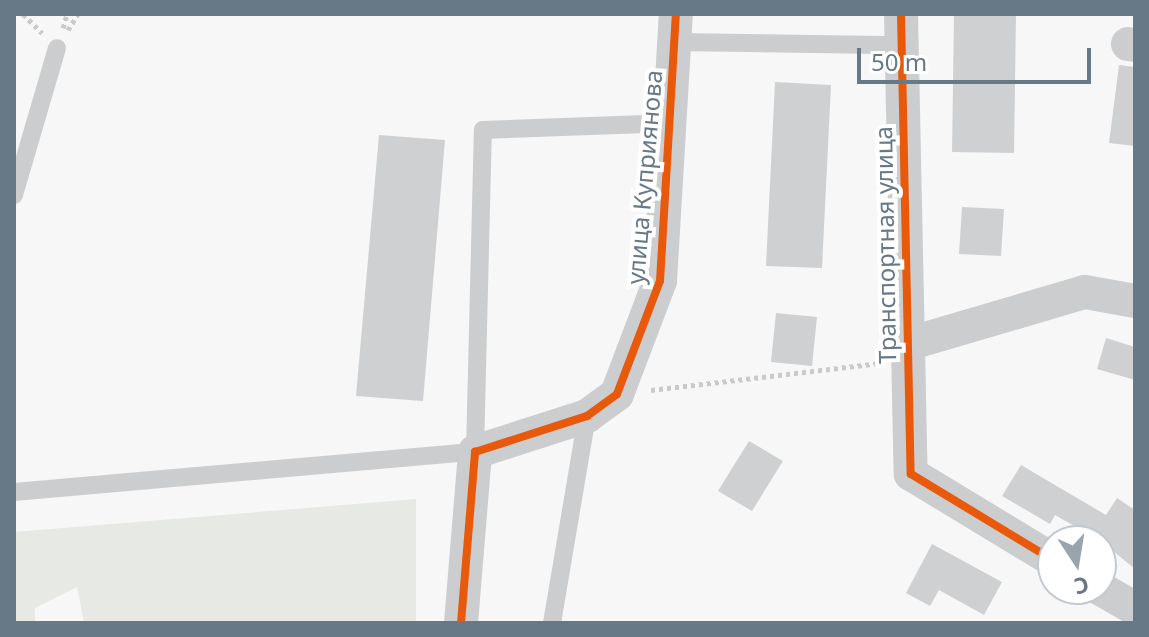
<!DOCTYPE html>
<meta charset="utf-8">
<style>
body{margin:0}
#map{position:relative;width:1149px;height:637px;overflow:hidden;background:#f7f7f7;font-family:"Noto Sans",sans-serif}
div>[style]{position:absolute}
.green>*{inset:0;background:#e6e9e4}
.building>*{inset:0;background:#ced0d1}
.path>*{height:5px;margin-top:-2.5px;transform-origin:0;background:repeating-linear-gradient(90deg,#c9cacb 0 4px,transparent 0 8px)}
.lane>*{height:18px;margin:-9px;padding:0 9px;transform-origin:9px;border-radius:9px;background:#cccdce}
.street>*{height:34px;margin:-17px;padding:0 17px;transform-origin:17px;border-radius:17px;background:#cccdce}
.cycleway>*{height:8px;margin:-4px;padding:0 4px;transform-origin:4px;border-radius:4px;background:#e8590c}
span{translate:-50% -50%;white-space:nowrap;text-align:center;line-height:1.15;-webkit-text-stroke:8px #fff;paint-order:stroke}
.street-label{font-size:24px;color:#677887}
.frame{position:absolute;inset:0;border:16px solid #677887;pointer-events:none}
.north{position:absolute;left:1037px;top:525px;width:80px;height:80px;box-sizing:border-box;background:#fff;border:2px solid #c2c9cf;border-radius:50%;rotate:168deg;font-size:22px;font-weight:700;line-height:32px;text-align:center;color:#677887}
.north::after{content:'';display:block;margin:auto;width:28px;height:36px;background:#99a4ae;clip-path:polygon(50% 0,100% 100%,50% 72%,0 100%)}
.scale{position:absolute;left:857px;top:48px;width:234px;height:36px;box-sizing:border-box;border:4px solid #677887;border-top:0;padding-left:10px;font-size:24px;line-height:28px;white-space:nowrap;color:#677887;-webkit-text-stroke:6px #fff;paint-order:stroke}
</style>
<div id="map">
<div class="green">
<i style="clip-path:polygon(416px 499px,416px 623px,84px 623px,77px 587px,35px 608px,35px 623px,14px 623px,14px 532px)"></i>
</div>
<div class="building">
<i style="clip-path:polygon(954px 14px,1016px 14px,1014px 153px,952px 152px)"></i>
<i style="clip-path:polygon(1119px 65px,1135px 67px,1135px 146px,1109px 143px)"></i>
<i style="clip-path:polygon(775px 82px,831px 85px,822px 268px,766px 266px)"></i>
<i style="clip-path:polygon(379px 135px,445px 140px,423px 401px,356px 396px)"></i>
<i style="clip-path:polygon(962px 207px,1004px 209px,1001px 256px,959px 254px)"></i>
<i style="clip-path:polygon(776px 313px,817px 317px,812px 366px,771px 362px)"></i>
<i style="clip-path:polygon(1106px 338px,1135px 347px,1135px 380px,1097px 369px)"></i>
<i style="clip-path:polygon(749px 441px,783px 461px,752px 511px,718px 491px)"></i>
<i style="clip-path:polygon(1021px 465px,1106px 515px,1117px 498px,1135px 510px,1135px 569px,1101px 541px,1055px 515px,1050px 524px,1002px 496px)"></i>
<i style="clip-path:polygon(932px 544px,1002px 582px,984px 615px,939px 590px,930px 606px,906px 593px)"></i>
</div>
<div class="path">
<i style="left:23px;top:14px;width:27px;rotate:45deg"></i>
<i style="left:63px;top:28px;width:15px;rotate:-74deg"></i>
<i style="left:68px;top:30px;width:19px;rotate:-58deg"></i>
<i style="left:651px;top:390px;width:231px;rotate:-6.7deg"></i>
</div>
<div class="lane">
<i style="left:674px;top:42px;width:226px;rotate:0.8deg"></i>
<i style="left:14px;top:195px;width:153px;rotate:-73.7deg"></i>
<i style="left:14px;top:492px;width:463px;rotate:-5deg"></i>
<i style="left:475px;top:452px;width:322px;rotate:-88.6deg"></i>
<i style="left:483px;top:130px;width:190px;rotate:-2.1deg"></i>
<i style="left:552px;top:623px;width:210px;rotate:-80.4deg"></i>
</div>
<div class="street">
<i style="left:901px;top:14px;width:460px;rotate:88.8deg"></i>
<i style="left:911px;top:474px;width:166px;rotate:31.2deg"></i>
<i style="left:1128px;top:44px;width:7px;rotate:8deg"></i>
<i style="left:908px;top:344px;width:184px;rotate:-16.4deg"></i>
<i style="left:1085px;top:292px;width:51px;rotate:10.2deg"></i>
<i style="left:1101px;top:589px;width:39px;rotate:30deg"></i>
<i style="left:461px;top:623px;width:172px;rotate:-85.3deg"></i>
<i style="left:475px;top:452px;width:118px;rotate:-17.8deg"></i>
<i style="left:587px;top:416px;width:37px;rotate:-36deg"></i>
<i style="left:617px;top:394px;width:121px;rotate:-69.2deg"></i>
<i style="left:660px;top:281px;width:267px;rotate:-86.6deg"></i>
</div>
<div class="cycleway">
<i style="left:901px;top:14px;width:460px;rotate:88.8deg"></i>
<i style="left:911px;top:474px;width:166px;rotate:31.2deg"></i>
<i style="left:461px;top:623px;width:172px;rotate:-85.3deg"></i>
<i style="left:475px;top:452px;width:118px;rotate:-17.8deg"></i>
<i style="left:587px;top:416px;width:37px;rotate:-36deg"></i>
<i style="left:617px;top:394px;width:121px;rotate:-69.2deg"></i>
<i style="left:660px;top:281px;width:267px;rotate:-86.6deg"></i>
</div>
<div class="street-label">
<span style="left:644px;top:177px;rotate:-85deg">улица Куприянова</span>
<span style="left:885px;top:245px;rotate:-91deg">Транспортная улица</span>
</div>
<div class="frame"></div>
<div class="north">С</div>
<div class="scale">50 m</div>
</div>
